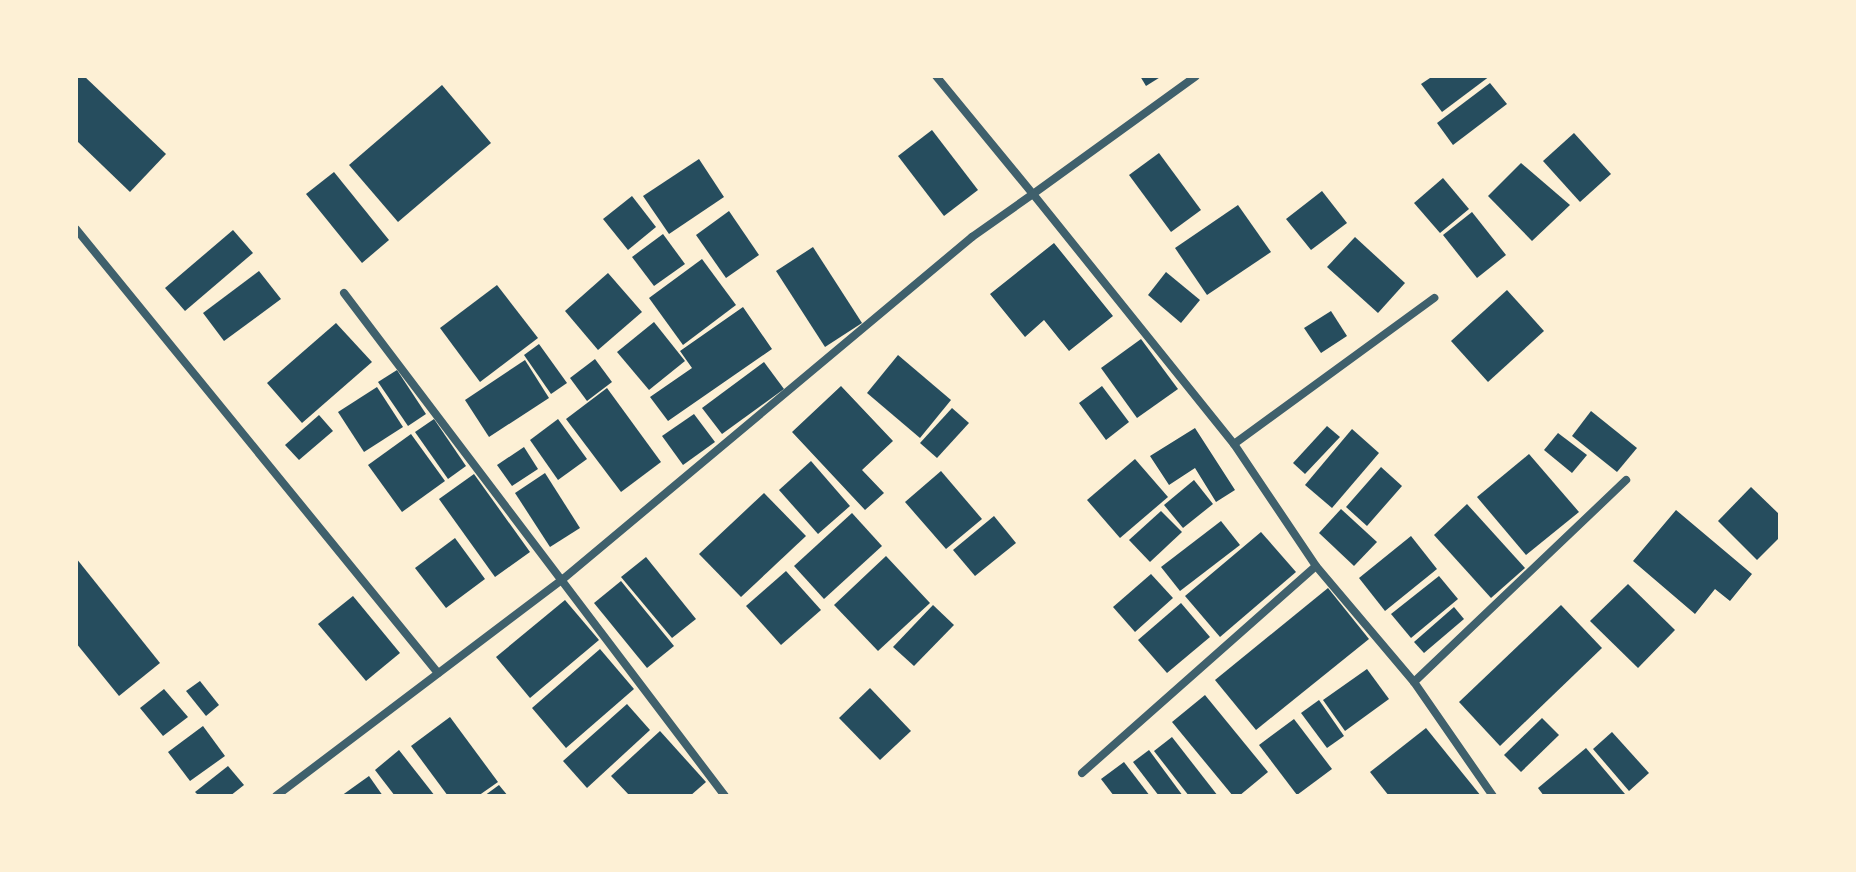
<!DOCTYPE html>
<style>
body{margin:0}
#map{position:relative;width:1856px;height:872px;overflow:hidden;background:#fdf0d5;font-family:"Nunito Sans",sans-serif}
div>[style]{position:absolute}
.building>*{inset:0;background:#264d5e}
.minor>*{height:8px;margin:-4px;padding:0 4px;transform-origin:4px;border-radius:4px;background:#3f606c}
span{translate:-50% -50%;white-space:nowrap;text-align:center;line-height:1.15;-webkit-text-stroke:6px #fdf0d5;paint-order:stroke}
.frame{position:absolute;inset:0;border:78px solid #fdf0d5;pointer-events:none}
</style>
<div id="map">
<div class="building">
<i style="clip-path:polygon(76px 76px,84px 76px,166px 154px,130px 192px,76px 140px)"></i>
<i style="clip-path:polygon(1140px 76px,1162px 76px,1146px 86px)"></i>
<i style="clip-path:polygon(1433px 76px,1490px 76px,1442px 112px,1421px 84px)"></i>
<i style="clip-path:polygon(1490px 83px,1507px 104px,1453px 145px,1437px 123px)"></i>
<i style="clip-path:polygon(442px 85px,491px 143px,398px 222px,349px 165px)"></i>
<i style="clip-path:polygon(932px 130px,978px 190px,944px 216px,898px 156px)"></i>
<i style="clip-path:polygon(1574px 133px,1611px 174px,1580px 202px,1543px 161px)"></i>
<i style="clip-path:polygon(1159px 153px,1201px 210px,1171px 232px,1129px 175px)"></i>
<i style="clip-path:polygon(699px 159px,724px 197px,669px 234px,643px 196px)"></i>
<i style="clip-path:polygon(1521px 163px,1570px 205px,1532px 241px,1488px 196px)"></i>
<i style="clip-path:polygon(334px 172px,389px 240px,362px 263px,306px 194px)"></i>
<i style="clip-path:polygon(1443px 178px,1469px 209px,1440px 233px,1414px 203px)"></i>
<i style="clip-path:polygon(1322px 191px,1347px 223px,1311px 250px,1286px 219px)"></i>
<i style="clip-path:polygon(632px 196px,656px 227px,628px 250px,603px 219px)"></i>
<i style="clip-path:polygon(1238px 205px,1271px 252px,1207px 295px,1175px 248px)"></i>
<i style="clip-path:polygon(729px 211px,759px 255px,726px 278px,696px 235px)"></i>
<i style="clip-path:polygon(1472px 212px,1506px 255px,1477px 278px,1443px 235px)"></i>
<i style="clip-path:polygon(233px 230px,253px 253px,185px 311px,165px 288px)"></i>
<i style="clip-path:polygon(663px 234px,685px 264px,654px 286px,632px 257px)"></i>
<i style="clip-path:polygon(1355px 237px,1405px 283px,1378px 313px,1327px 267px)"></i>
<i style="clip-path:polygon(1054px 243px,1113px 316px,1069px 351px,1044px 320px,1025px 337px,990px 294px)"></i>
<i style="clip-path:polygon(813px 247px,862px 323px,825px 347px,776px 271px)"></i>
<i style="clip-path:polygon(702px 259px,736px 305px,683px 345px,649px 298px)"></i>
<i style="clip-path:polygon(259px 271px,281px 299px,224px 341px,203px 313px)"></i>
<i style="clip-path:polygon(1166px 272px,1200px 300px,1181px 323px,1148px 295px)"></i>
<i style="clip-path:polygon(608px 273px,642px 312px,598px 350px,565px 311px)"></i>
<i style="clip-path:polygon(497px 285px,538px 338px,480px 382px,440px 328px)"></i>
<i style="clip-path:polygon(1507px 290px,1544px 331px,1488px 382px,1451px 341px)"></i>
<i style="clip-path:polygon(743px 307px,772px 349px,668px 421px,650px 397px,692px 368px,680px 351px)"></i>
<i style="clip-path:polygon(1331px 311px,1347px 336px,1321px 353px,1304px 328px)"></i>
<i style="clip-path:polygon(654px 322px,685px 361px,649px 390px,617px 352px)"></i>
<i style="clip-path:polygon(336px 323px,372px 362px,302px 423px,267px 383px)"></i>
<i style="clip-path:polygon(1141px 339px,1178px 389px,1137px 418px,1101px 368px)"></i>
<i style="clip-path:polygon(539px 344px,567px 383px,551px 394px,524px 355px)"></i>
<i style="clip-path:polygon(898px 355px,951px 400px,920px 438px,867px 393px)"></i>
<i style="clip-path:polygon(595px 359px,612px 382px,587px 401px,570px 378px)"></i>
<i style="clip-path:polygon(525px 360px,549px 398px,489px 437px,465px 400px)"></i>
<i style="clip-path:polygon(764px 362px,784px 389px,722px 434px,702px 408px)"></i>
<i style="clip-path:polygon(397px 370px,426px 414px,408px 426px,378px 382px)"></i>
<i style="clip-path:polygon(841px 386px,893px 441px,862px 470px,884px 493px,865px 510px,792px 432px)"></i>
<i style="clip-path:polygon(1102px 386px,1129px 422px,1106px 440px,1079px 403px)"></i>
<i style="clip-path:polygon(377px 387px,403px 427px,364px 452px,338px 412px)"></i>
<i style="clip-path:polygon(607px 388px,661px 462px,621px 492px,566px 419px)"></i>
<i style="clip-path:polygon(952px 408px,969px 423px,937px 458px,920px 443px)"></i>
<i style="clip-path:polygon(1591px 411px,1637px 448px,1617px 472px,1572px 436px)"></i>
<i style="clip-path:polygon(694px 414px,715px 442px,683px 465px,662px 436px)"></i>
<i style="clip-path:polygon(319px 415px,333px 431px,299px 460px,285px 445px)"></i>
<i style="clip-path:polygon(434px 419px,466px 466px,448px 479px,415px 432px)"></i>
<i style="clip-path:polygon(558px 419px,587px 459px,558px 480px,530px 440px)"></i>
<i style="clip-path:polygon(1327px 426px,1340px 437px,1305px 474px,1293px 463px)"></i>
<i style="clip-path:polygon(1195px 428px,1235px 490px,1216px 502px,1195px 468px,1169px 485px,1150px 456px)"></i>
<i style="clip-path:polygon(1352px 429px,1379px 453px,1332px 508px,1305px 485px)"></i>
<i style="clip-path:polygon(1558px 433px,1587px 455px,1572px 473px,1544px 450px)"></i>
<i style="clip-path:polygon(411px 434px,445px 481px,402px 512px,368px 465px)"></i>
<i style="clip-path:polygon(524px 447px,538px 469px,512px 486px,497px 465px)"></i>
<i style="clip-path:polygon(1529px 454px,1579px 512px,1526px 555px,1477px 497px)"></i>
<i style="clip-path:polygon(1135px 459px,1168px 497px,1120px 538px,1087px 500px)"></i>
<i style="clip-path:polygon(811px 461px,850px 506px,818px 534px,779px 490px)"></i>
<i style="clip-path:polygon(1381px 467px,1402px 486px,1367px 526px,1346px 507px)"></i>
<i style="clip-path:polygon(941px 471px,982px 519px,946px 549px,905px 502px)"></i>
<i style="clip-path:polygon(545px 473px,580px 528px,550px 547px,515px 493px)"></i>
<i style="clip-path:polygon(474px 474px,530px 552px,495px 577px,439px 499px)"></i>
<i style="clip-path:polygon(1194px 480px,1213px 504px,1183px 528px,1164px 505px)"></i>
<i style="clip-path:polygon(1751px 487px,1780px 515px,1780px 537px,1757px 560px,1718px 521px)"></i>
<i style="clip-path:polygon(764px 493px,806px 536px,741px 597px,699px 554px)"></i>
<i style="clip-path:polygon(1467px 504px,1525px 568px,1491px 598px,1434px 535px)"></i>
<i style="clip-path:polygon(1341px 509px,1377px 542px,1354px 566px,1319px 533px)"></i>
<i style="clip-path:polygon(1676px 510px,1752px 574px,1730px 601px,1715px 589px,1695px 614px,1633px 561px)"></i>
<i style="clip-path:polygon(1161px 511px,1182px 532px,1150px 562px,1129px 540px)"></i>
<i style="clip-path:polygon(852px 513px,882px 546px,824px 599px,794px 566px)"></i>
<i style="clip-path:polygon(994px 516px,1016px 543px,975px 576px,953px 550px)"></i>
<i style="clip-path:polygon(1221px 521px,1240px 545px,1180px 591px,1161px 567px)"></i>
<i style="clip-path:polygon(1261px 532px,1296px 572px,1220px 637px,1185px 596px)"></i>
<i style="clip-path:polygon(1411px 536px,1437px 569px,1385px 611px,1359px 578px)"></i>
<i style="clip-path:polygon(455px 538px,485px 579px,446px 608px,415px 568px)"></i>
<i style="clip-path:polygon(886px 556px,930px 603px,878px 651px,834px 605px)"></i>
<i style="clip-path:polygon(646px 557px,696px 619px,672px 638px,621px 577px)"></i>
<i style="clip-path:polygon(76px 558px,160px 663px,119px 696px,76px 643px)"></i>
<i style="clip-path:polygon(786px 571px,821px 610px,781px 645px,746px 606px)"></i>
<i style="clip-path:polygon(1151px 574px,1173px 598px,1135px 632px,1113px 607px)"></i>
<i style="clip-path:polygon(1439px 576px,1458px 599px,1411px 638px,1391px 614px)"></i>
<i style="clip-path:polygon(621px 581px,674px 646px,647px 668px,594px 603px)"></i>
<i style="clip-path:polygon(1628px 584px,1675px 630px,1638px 668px,1590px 621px)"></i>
<i style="clip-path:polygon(1328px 588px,1369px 639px,1256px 730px,1215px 680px)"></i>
<i style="clip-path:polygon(353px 596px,400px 653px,366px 681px,318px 624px)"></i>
<i style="clip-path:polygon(565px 600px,599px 640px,530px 698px,496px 657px)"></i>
<i style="clip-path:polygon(1181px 603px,1210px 637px,1167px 673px,1138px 640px)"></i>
<i style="clip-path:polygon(933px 605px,954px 625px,914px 666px,893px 647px)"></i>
<i style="clip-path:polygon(1561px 605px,1602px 648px,1500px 746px,1459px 702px)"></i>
<i style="clip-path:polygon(1454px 607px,1464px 619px,1424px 653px,1414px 642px)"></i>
<i style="clip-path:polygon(600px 649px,634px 689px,566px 748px,532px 708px)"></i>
<i style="clip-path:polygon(1367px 669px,1389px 699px,1345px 731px,1323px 700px)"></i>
<i style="clip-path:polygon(200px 681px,219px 705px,206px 716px,186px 691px)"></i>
<i style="clip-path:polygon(870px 688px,911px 731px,880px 760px,839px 718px)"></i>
<i style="clip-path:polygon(164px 689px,188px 717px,163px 736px,140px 708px)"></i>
<i style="clip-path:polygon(1205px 695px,1268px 772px,1239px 796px,1233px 796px,1172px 722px)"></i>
<i style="clip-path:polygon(1319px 700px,1344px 736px,1327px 748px,1301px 713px)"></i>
<i style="clip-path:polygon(627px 704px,650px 730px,587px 788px,563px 761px)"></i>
<i style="clip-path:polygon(450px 717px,498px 782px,478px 796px,448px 796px,411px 746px)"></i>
<i style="clip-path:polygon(1542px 718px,1559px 735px,1521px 772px,1504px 755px)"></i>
<i style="clip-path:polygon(1294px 719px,1332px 769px,1297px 795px,1259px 745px)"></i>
<i style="clip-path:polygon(203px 726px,225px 756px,190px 781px,168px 752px)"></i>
<i style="clip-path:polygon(1426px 728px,1481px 796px,1389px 796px,1370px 772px)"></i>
<i style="clip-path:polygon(660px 731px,706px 782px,690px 796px,630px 796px,611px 776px)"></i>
<i style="clip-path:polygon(1612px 732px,1649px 773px,1629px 791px,1593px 749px)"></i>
<i style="clip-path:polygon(1172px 737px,1218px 796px,1189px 796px,1154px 751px)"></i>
<i style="clip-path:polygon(1586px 748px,1625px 794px,1544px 796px,1538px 788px)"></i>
<i style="clip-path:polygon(399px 750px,435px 796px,395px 796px,375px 770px)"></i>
<i style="clip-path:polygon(1149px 750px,1183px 796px,1159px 796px,1133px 762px)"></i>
<i style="clip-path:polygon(1124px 762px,1150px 796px,1114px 796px,1101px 779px)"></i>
<i style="clip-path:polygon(228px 766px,244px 785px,230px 796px,199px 796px,195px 792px)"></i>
<i style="clip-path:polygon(369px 776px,383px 796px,341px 796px)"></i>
<i style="clip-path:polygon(499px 785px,508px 796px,484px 796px)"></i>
</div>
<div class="minor">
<i style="left:936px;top:76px;width:153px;rotate:50.6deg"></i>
<i style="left:1033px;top:194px;width:201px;rotate:-35.9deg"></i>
<i style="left:76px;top:229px;width:573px;rotate:50.81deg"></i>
<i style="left:344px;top:293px;width:631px;rotate:52.86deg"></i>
<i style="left:1234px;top:444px;width:248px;rotate:-36.1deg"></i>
<i style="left:1414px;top:682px;width:293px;rotate:-43.6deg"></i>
<i style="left:1082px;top:773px;width:312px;rotate:-41.5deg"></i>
<i style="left:276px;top:796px;width:360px;rotate:-37.1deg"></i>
<i style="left:563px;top:579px;width:533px;rotate:-39.9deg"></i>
<i style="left:972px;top:237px;width:75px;rotate:-35.2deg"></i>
<i style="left:1033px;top:194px;width:321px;rotate:51.2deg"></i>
<i style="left:1234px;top:444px;width:147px;rotate:56.1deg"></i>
<i style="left:1316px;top:566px;width:152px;rotate:49.8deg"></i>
<i style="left:1414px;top:682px;width:139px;rotate:55.3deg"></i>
</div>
<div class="frame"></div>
</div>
